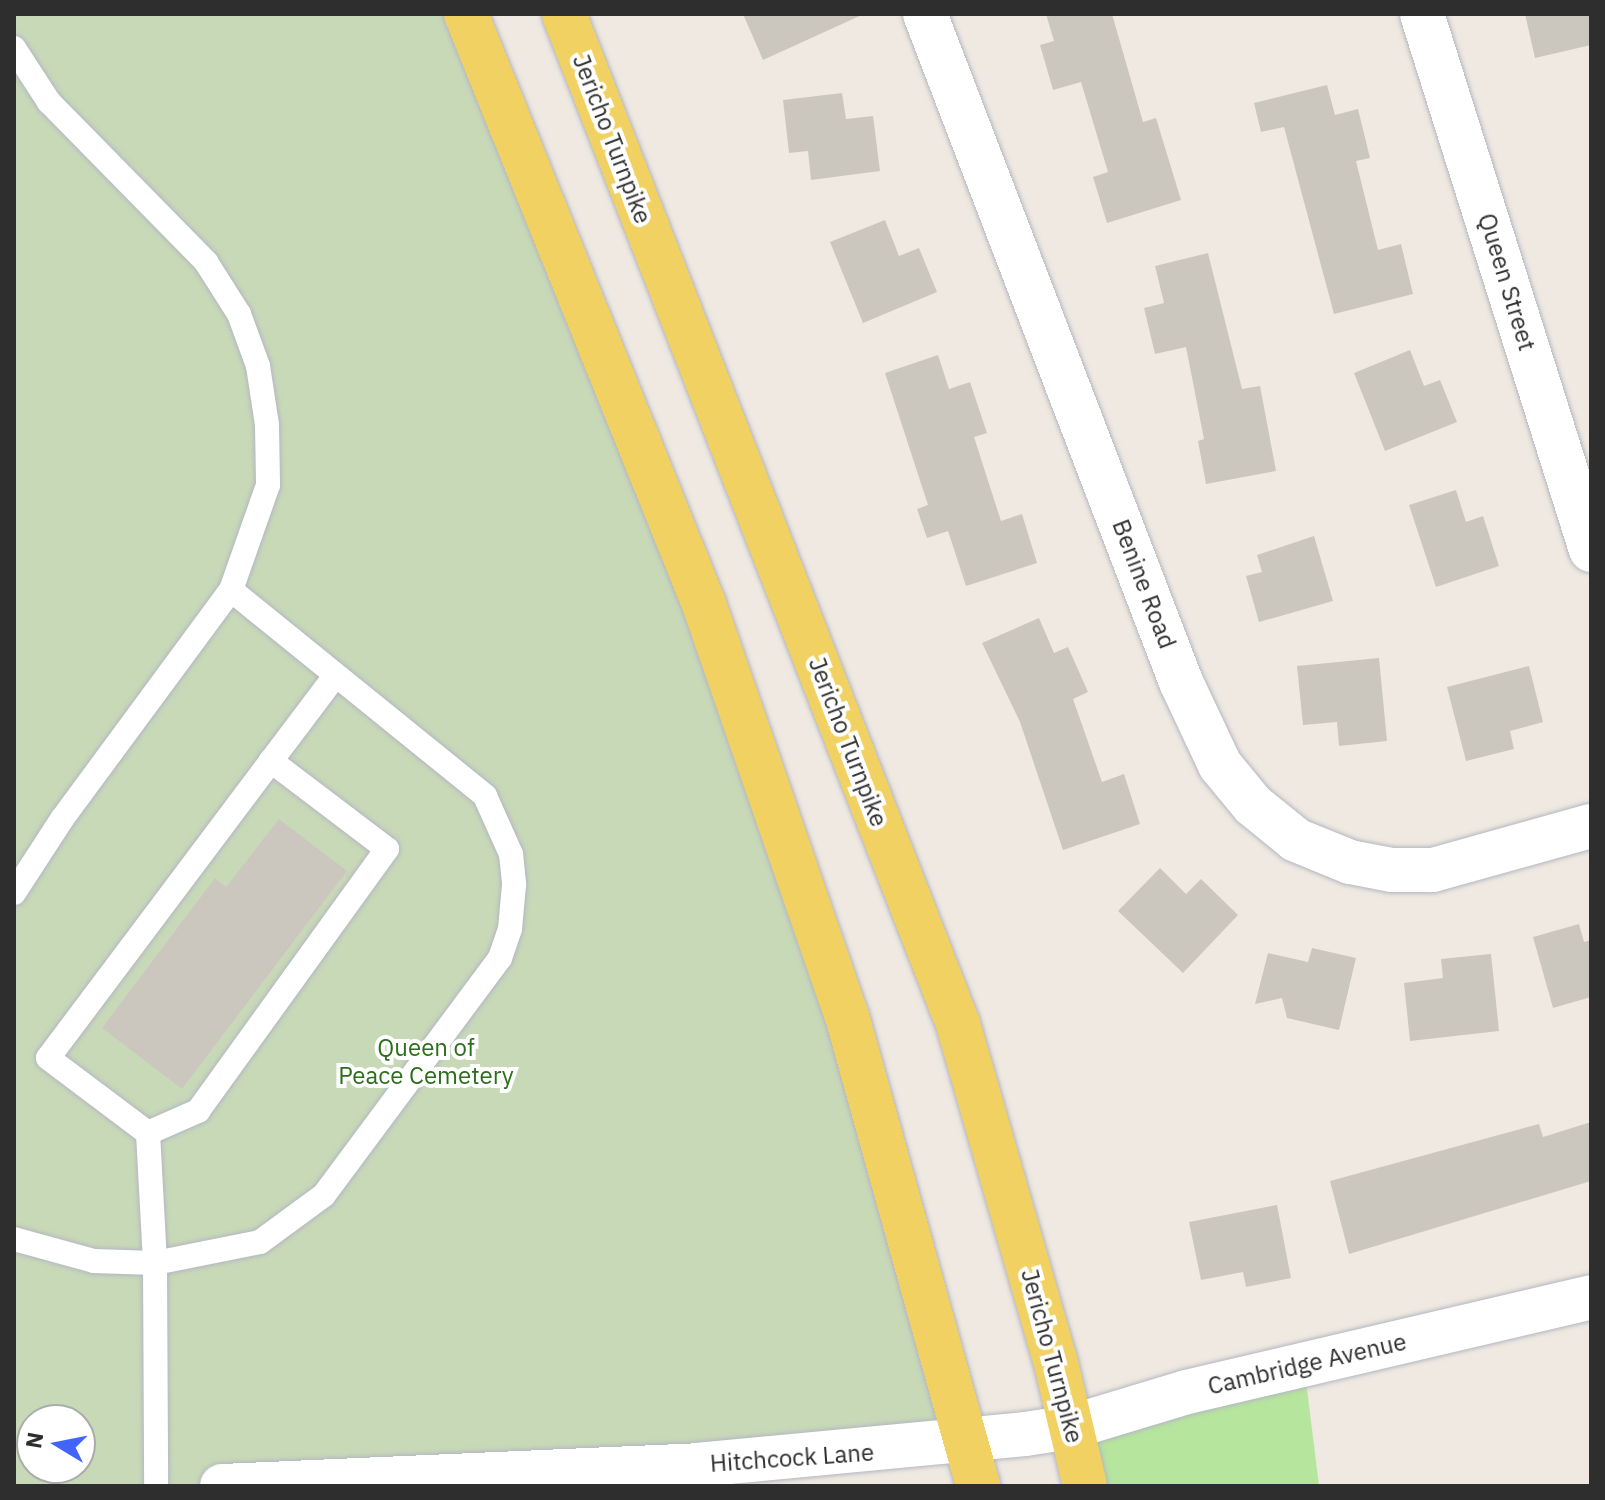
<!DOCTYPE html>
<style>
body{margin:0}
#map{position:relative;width:1605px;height:1500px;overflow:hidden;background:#efe9e1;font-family:"IBM Plex Sans",sans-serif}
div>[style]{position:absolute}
.green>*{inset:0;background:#b6e59e}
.cemetery>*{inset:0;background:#c8d9b8}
.building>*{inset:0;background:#cbc7bf}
.roads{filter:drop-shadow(0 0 2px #b4b7c1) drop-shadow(0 0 2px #b4b7c1)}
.service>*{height:24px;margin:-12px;padding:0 12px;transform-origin:12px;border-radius:12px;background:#fff}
.minor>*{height:44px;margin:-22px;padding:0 22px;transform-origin:22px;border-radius:22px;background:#fff}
.tertiary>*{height:44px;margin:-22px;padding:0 22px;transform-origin:22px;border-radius:22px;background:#fff}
.primary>*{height:44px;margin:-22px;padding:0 22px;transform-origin:22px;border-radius:22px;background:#f2d163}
span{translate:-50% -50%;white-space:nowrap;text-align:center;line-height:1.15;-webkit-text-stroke:8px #fff;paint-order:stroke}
.street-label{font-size:24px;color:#2e2e2e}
.park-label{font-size:24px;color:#2c6e1b}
.frame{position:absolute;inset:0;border:16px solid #2e2e2e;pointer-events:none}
.north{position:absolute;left:16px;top:1404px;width:80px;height:80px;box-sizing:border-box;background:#fff;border:2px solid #ababab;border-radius:50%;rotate:280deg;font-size:22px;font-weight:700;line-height:32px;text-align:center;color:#2e2e2e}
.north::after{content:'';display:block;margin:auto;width:28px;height:36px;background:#4264fb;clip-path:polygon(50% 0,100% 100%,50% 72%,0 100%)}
</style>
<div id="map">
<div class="green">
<i style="clip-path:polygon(1304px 1365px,1319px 1486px,1085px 1486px,1071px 1427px)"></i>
</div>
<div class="cemetery">
<i style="clip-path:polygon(evenodd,14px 14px,466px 14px,704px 604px,968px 1441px,222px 1486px,14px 1486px,14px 14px,32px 1420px,80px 1420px,80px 1468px,32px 1468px,32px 1420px)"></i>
</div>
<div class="building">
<i style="clip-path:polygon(743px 14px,864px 14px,763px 60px)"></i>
<i style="clip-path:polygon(1046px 14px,1112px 14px,1143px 122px,1156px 118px,1181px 200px,1107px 223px,1093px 177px,1108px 172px,1081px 82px,1053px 90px,1040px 45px,1054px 41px)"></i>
<i style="clip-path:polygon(1525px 14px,1591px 14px,1591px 45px,1535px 58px)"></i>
<i style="clip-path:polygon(1327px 85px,1335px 115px,1358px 109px,1370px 158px,1356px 161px,1378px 250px,1401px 244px,1413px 294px,1334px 314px,1284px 127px,1261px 132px,1254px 103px)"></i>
<i style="clip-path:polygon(842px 93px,846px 119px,873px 116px,880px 171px,811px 180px,808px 151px,789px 153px,783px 100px)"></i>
<i style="clip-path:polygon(885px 220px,899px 256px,919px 248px,937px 292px,863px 323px,830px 242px)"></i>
<i style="clip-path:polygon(1208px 253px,1242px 389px,1260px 386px,1276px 471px,1206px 484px,1198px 441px,1204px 439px,1186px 347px,1155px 354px,1144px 308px,1164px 303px,1155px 266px)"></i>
<i style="clip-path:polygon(1410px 350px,1424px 386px,1440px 380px,1457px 422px,1385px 451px,1354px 373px)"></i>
<i style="clip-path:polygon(938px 355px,949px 389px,970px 382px,987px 433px,974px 437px,1001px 521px,1022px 514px,1037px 563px,966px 586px,948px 531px,927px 538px,917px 509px,928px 505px,885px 373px)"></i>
<i style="clip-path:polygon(1456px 490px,1466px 522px,1483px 516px,1499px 566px,1436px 587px,1409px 505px)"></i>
<i style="clip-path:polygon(1314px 536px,1333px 601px,1259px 622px,1246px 576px,1262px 572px,1257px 555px)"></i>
<i style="clip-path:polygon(1039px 618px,1054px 653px,1068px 647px,1088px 692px,1073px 699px,1102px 782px,1124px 774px,1140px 824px,1063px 850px,1020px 722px,982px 643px)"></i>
<i style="clip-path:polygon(1379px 658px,1387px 741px,1339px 746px,1337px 722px,1303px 725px,1297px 666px)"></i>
<i style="clip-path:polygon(1529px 666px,1543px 722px,1510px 731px,1514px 749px,1466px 761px,1447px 687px)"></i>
<i style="clip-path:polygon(279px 819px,347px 871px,182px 1089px,102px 1028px,215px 878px,226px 887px)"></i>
<i style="clip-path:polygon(1160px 868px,1186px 894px,1201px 879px,1238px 915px,1183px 973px,1118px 911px)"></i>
<i style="clip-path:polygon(1579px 924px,1584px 942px,1591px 940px,1591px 997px,1553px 1008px,1533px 937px)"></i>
<i style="clip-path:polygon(1312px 948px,1356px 958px,1339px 1030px,1287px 1018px,1282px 998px,1255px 1004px,1268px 953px,1308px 962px)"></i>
<i style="clip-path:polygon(1491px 954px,1499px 1031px,1410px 1041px,1404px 983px,1443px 978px,1441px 959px)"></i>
<i style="clip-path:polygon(1591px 1122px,1591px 1181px,1349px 1254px,1330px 1181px,1539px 1124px,1543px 1137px)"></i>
<i style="clip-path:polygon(1277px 1205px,1291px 1278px,1246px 1287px,1243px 1272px,1201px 1280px,1189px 1222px)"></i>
</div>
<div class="roads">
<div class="service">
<i style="left:14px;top:48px;width:64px;rotate:57.1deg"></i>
<i style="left:49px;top:102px;width:224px;rotate:45.5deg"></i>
<i style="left:206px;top:262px;width:62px;rotate:57.6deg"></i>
<i style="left:239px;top:314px;width:55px;rotate:69.9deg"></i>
<i style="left:258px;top:366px;width:60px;rotate:81.3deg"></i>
<i style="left:267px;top:425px;width:60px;rotate:89deg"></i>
<i style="left:268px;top:485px;width:111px;rotate:109.4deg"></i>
<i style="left:271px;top:761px;width:106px;rotate:-53deg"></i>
<i style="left:14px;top:893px;width:88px;rotate:-57deg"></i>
<i style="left:62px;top:819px;width:285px;rotate:-53.6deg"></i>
<i style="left:231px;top:590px;width:327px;rotate:39deg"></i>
<i style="left:485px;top:796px;width:64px;rotate:65.9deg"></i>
<i style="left:511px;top:854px;width:31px;rotate:84deg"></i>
<i style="left:514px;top:885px;width:44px;rotate:95.2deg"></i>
<i style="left:510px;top:929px;width:31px;rotate:109deg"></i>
<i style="left:500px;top:958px;width:295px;rotate:126.6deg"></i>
<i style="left:324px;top:1195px;width:79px;rotate:143.7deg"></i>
<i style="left:260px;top:1242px;width:107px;rotate:168.7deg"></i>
<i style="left:155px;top:1263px;width:61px;rotate:-178.1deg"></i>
<i style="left:94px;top:1261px;width:83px;rotate:-164.6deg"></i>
<i style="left:148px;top:1133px;width:55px;rotate:-23.7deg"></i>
<i style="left:198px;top:1111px;width:323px;rotate:-54.2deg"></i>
<i style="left:387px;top:849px;width:146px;rotate:-142.8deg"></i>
<i style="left:271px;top:761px;width:371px;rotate:126.9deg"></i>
<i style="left:48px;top:1058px;width:125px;rotate:36.9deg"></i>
<i style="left:148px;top:1133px;width:130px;rotate:86.9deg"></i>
<i style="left:155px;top:1263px;width:223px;rotate:89.7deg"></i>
</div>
<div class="minor">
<i style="left:925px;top:14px;width:715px;rotate:69.03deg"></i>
<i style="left:1181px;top:682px;width:92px;rotate:64.8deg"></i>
<i style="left:1220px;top:765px;width:52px;rotate:50.5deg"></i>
<i style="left:1253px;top:805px;width:55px;rotate:39.1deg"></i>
<i style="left:1296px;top:840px;width:58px;rotate:22.2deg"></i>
<i style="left:1350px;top:862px;width:43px;rotate:10.8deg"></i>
<i style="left:1392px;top:870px;width:41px"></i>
<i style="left:1433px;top:870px;width:164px;rotate:-15.6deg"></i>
<i style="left:1422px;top:14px;width:562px;rotate:72.5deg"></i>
<i style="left:222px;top:1486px;width:475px;rotate:-2.5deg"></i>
<i style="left:697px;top:1465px;width:329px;rotate:-5.4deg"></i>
</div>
<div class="tertiary">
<i style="left:1025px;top:1434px;width:47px;rotate:-8.7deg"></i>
<i style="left:1071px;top:1427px;width:121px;rotate:-16.8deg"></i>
<i style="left:1187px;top:1392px;width:415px;rotate:-13.2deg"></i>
</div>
<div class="primary">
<i style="left:466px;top:14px;width:636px;rotate:68.03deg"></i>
<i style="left:704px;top:604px;width:436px;rotate:70.9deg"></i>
<i style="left:847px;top:1016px;width:488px;rotate:74.4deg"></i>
<i style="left:564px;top:14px;width:1084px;rotate:68.69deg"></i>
<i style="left:958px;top:1024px;width:349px;rotate:73.9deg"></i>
<i style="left:1055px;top:1359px;width:130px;rotate:76.7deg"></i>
</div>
</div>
<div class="street-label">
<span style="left:612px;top:139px;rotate:69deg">Jericho Turnpike</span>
<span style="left:1507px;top:282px;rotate:73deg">Queen Street</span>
<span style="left:1144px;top:584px;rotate:69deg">Benine Road</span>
<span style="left:848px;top:742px;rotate:69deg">Jericho Turnpike</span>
<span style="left:1052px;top:1356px;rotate:75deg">Jericho Turnpike</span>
<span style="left:1307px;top:1364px;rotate:-13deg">Cambridge Avenue</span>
<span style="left:792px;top:1458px;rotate:-4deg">Hitchcock Lane</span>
</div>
<div class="park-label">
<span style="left:426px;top:1062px">Queen of<br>Peace Cemetery</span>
</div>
<div class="frame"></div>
<div class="north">N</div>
</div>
